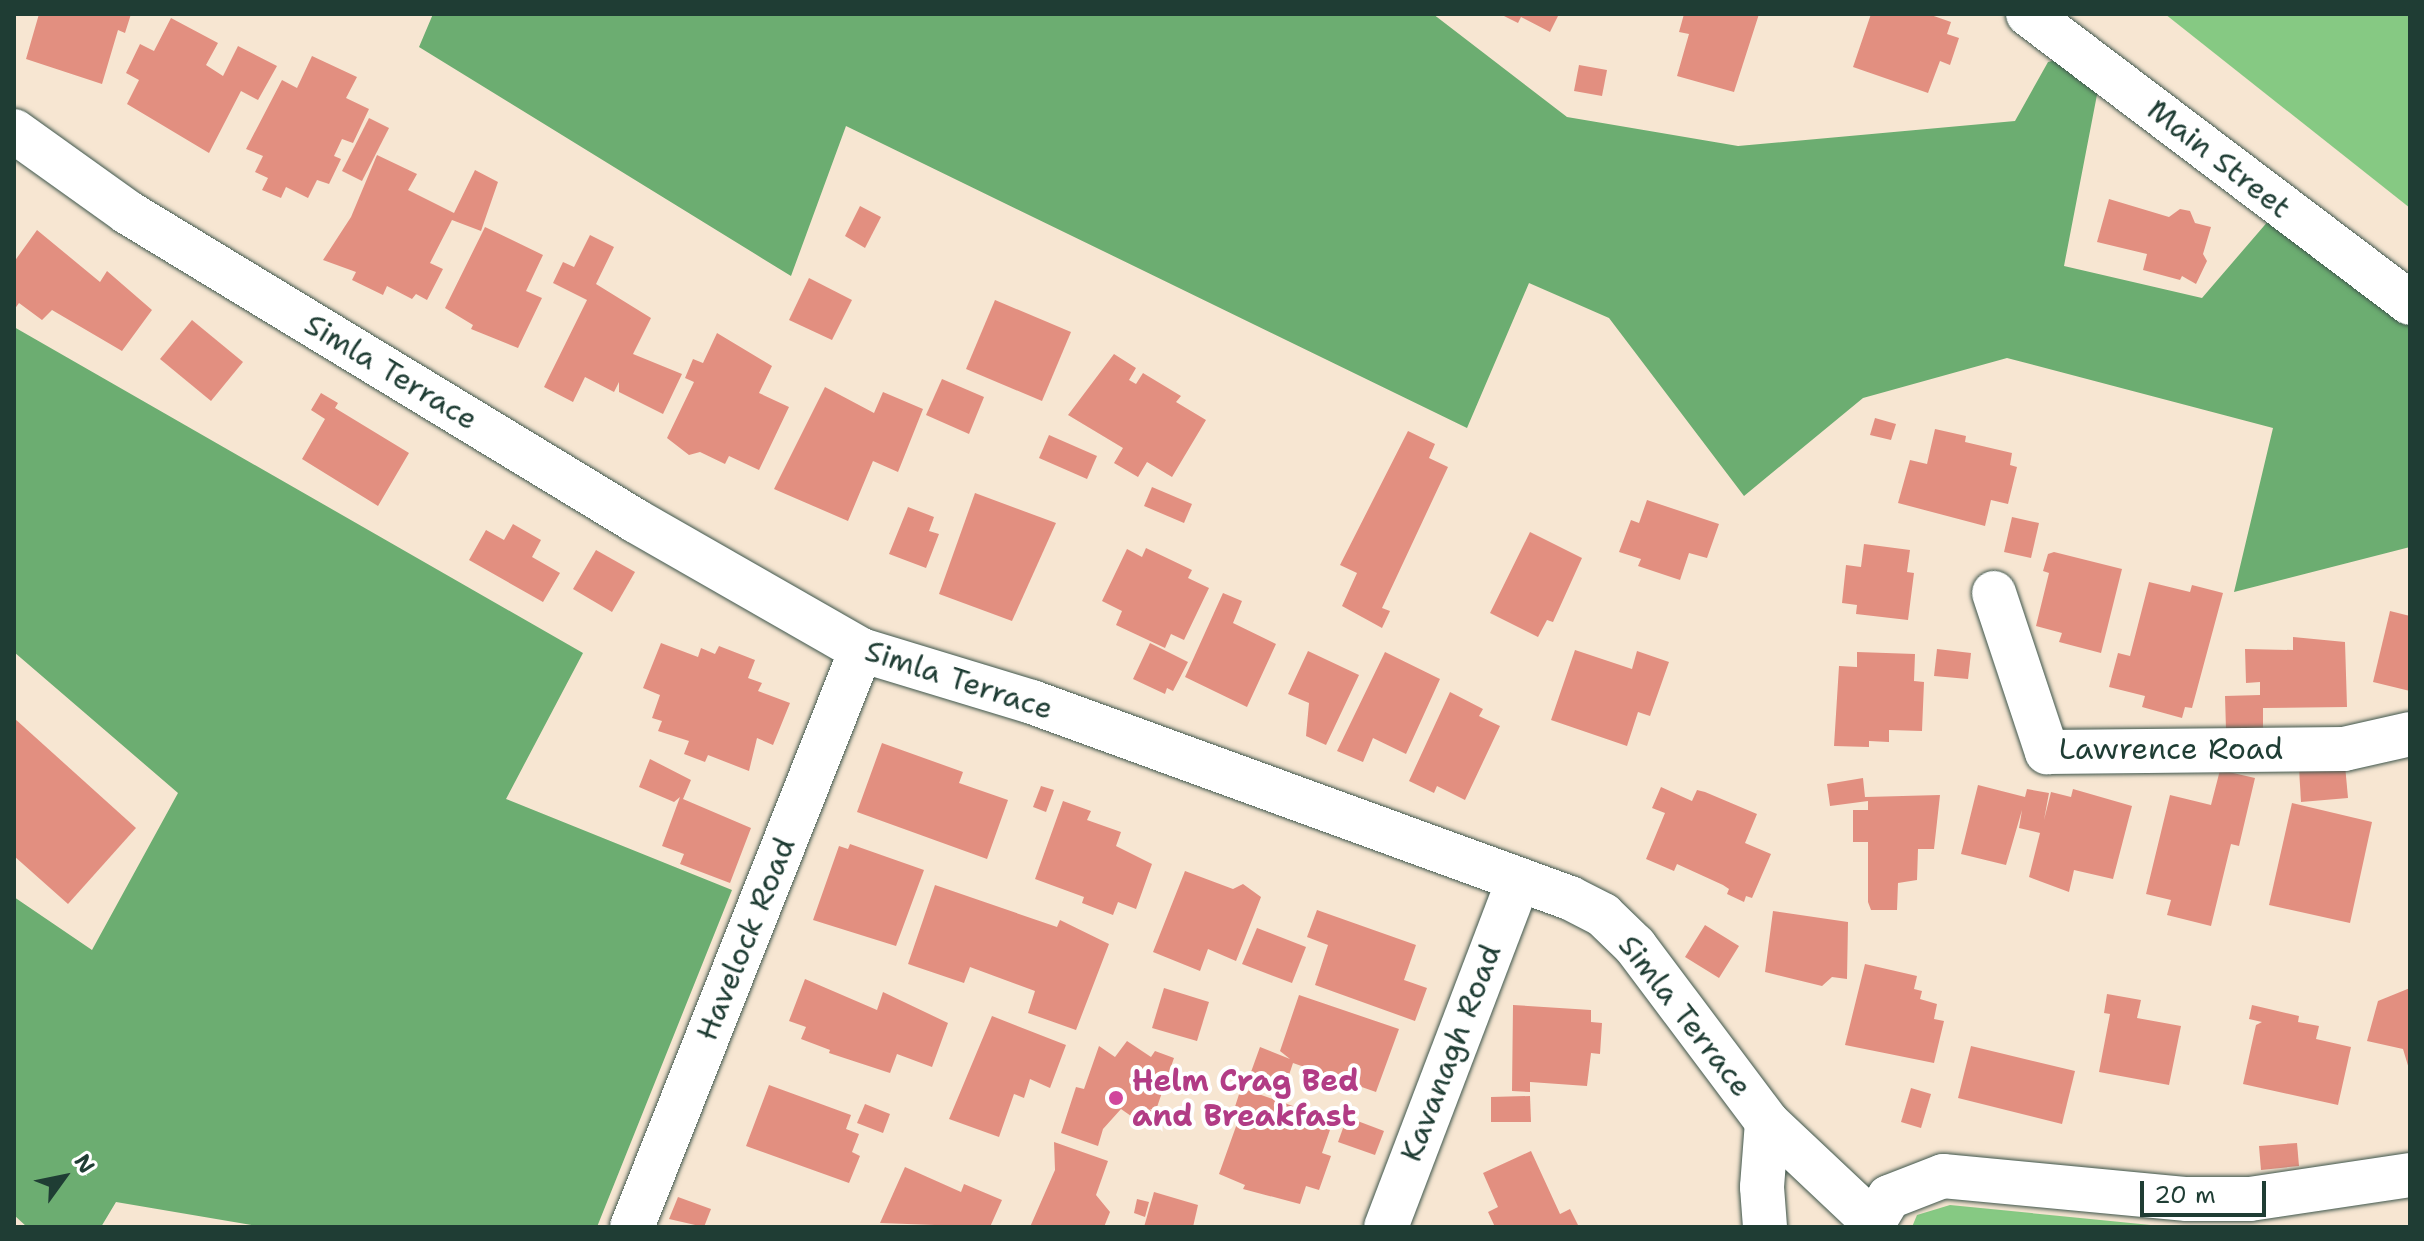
<!DOCTYPE html>
<style>
body{margin:0}
#map{position:relative;width:2424px;height:1241px;overflow:hidden;background:#f7e6d2;font-family:"Shantell Sans",sans-serif}
div>[style]{position:absolute}
.green>*{inset:0;background:#86c983}
.forest>*{inset:0;background:#6cad71}
.building>*{inset:0;background:#e28f80}
.roads{filter:drop-shadow(0 0 2px #3f564c) drop-shadow(0 0 2px #3f564c)}
.minor>*{height:44px;margin:-22px;padding:0 22px;transform-origin:22px;border-radius:22px;background:#fff}
.dots>*{width:22px;height:22px;translate:-50% -50%;box-sizing:border-box;border:4px solid #fff;border-radius:50%}
span{translate:-50% -50%;white-space:nowrap;text-align:center;line-height:1.15;-webkit-text-stroke:8px #fff;paint-order:stroke}
.street-label{font-size:30px;color:#1f3d34}
.hotel-label{font-size:30px;color:#b23c85;font-weight:700}
.left{translate:0 -50%;text-align:left}
.frame{position:absolute;inset:0;border:16px solid #1f3d34;pointer-events:none}
.north{position:absolute;left:24px;top:1137px;width:80px;height:80px;-webkit-text-stroke:6px #fff;paint-order:stroke;rotate:57deg;font-size:22px;font-weight:700;line-height:32px;text-align:center;color:#1f3d34}
.north::after{content:'';display:block;margin:auto;width:28px;height:36px;background:#1f3d34;clip-path:polygon(50% 0,100% 100%,50% 72%,0 100%)}
.scale{position:absolute;left:2140px;top:1181px;width:126px;height:36px;box-sizing:border-box;border:4px solid #1f3d34;border-top:0;padding-left:10px;font-size:24px;line-height:28px;white-space:nowrap;color:#1f3d34;-webkit-text-stroke:6px #fff;paint-order:stroke}
</style>
<div id="map">
<div class="green">
<i style="clip-path:polygon(2165px 14px,2410px 14px,2410px 208px)"></i>
<i style="clip-path:polygon(1950px 1205px,2171px 1227px,1912px 1227px,1917px 1215px)"></i>
</div>
<div class="forest">
<i style="clip-path:polygon(433px 14px,1433px 14px,1567px 117px,1738px 146px,2015px 121px,2048px 62px,2106px 48px,2064px 266px,2202px 298px,2294px 191px,2410px 279px,2410px 547px,2234px 592px,2273px 428px,2007px 358px,1863px 398px,1744px 496px,1609px 318px,1529px 283px,1467px 428px,846px 126px,791px 276px,419px 47px)"></i>
<i style="clip-path:polygon(14px 327px,583px 653px,506px 799px,732px 890px,597px 1227px,263px 1227px,116px 1202px,101px 1227px,27px 1227px,14px 1215px,14px 897px,92px 950px,178px 793px,14px 652px)"></i>
</div>
<div class="building">
<i style="clip-path:polygon(39px 14px,131px 14px,125px 33px,118px 30px,102px 84px,26px 59px)"></i>
<i style="clip-path:polygon(1500px 14px,1559px 14px,1550px 32px,1521px 17px,1518px 23px)"></i>
<i style="clip-path:polygon(1684px 14px,1759px 14px,1734px 92px,1677px 76px,1689px 34px,1679px 32px)"></i>
<i style="clip-path:polygon(1871px 14px,1928px 14px,1951px 22px,1947px 34px,1959px 38px,1950px 65px,1940px 61px,1928px 93px,1853px 67px)"></i>
<i style="clip-path:polygon(171px 18px,218px 43px,206px 65px,223px 76px,238px 46px,277px 66px,258px 100px,241px 91px,209px 153px,127px 104px,139px 80px,126px 73px,140px 44px,154px 51px)"></i>
<i style="clip-path:polygon(312px 56px,357px 77px,346px 98px,369px 109px,353px 143px,342px 139px,334px 156px,341px 159px,329px 184px,317px 180px,308px 198px,286px 187px,281px 198px,262px 190px,268px 178px,255px 172px,263px 156px,246px 149px,282px 80px,297px 88px)"></i>
<i style="clip-path:polygon(1579px 65px,1607px 70px,1602px 96px,1574px 91px)"></i>
<i style="clip-path:polygon(369px 118px,389px 128px,362px 181px,342px 171px)"></i>
<i style="clip-path:polygon(377px 155px,417px 174px,408px 190px,454px 213px,475px 170px,498px 182px,481px 231px,452px 220px,430px 263px,443px 269px,427px 300px,416px 294px,412px 299px,387px 286px,383px 295px,352px 280px,356px 272px,323px 260px,351px 217px)"></i>
<i style="clip-path:polygon(2109px 199px,2169px 217px,2180px 209px,2190px 211px,2195px 223px,2211px 227px,2203px 254px,2207px 261px,2196px 284px,2182px 276px,2180px 280px,2143px 270px,2147px 254px,2097px 242px)"></i>
<i style="clip-path:polygon(860px 206px,881px 217px,865px 248px,845px 236px)"></i>
<i style="clip-path:polygon(485px 227px,543px 255px,526px 291px,542px 298px,518px 348px,471px 329px,473px 325px,445px 308px)"></i>
<i style="clip-path:polygon(37px 230px,100px 282px,107px 271px,152px 310px,122px 351px,52px 310px,42px 320px,19px 303px,14px 310px,14px 262px)"></i>
<i style="clip-path:polygon(590px 235px,614px 247px,596px 284px,651px 318px,633px 354px,682px 374px,663px 414px,619px 392px,619px 382px,614px 392px,585px 377px,573px 402px,544px 387px,587px 300px,553px 283px,563px 262px,574px 267px)"></i>
<i style="clip-path:polygon(809px 278px,852px 300px,832px 340px,789px 320px)"></i>
<i style="clip-path:polygon(995px 300px,1071px 332px,1042px 401px,966px 369px)"></i>
<i style="clip-path:polygon(192px 320px,243px 362px,211px 401px,160px 359px)"></i>
<i style="clip-path:polygon(717px 333px,772px 366px,759px 393px,789px 407px,759px 470px,729px 456px,725px 464px,700px 452px,689px 455px,667px 438px,694px 382px,685px 378px,693px 359px,703px 363px)"></i>
<i style="clip-path:polygon(1114px 354px,1136px 368px,1129px 380px,1136px 384px,1143px 373px,1181px 396px,1176px 402px,1206px 420px,1172px 477px,1147px 462px,1138px 477px,1114px 463px,1123px 448px,1068px 415px)"></i>
<i style="clip-path:polygon(942px 379px,984px 397px,969px 434px,926px 415px)"></i>
<i style="clip-path:polygon(825px 387px,874px 413px,883px 392px,923px 409px,898px 472px,873px 461px,848px 521px,774px 489px)"></i>
<i style="clip-path:polygon(321px 393px,338px 403px,335px 408px,409px 453px,378px 506px,302px 459px,325px 419px,311px 410px)"></i>
<i style="clip-path:polygon(1875px 418px,1896px 424px,1891px 440px,1870px 435px)"></i>
<i style="clip-path:polygon(1935px 429px,1966px 436px,1965px 442px,2012px 453px,2010px 465px,2017px 467px,2008px 504px,1991px 500px,1985px 526px,1898px 503px,1910px 460px,1927px 464px)"></i>
<i style="clip-path:polygon(1408px 431px,1435px 444px,1429px 458px,1448px 467px,1382px 608px,1390px 611px,1382px 628px,1342px 606px,1357px 573px,1340px 565px)"></i>
<i style="clip-path:polygon(1049px 435px,1097px 456px,1087px 479px,1039px 458px)"></i>
<i style="clip-path:polygon(1152px 487px,1192px 504px,1184px 523px,1144px 506px)"></i>
<i style="clip-path:polygon(975px 493px,1056px 523px,1012px 621px,939px 594px)"></i>
<i style="clip-path:polygon(1647px 500px,1719px 524px,1707px 558px,1689px 553px,1680px 580px,1638px 566px,1641px 559px,1619px 552px,1631px 520px,1639px 523px)"></i>
<i style="clip-path:polygon(908px 507px,934px 517px,929px 531px,939px 534px,926px 568px,889px 554px)"></i>
<i style="clip-path:polygon(2012px 517px,2039px 523px,2031px 558px,2004px 552px)"></i>
<i style="clip-path:polygon(513px 524px,541px 540px,532px 557px,560px 573px,543px 602px,469px 560px,486px 530px,504px 540px)"></i>
<i style="clip-path:polygon(1530px 532px,1582px 558px,1553px 622px,1547px 620px,1538px 637px,1490px 613px)"></i>
<i style="clip-path:polygon(1864px 544px,1910px 550px,1907px 572px,1914px 573px,1908px 620px,1856px 614px,1857px 605px,1842px 603px,1846px 565px,1861px 567px)"></i>
<i style="clip-path:polygon(1146px 548px,1192px 570px,1188px 578px,1209px 588px,1184px 640px,1171px 634px,1165px 648px,1116px 625px,1122px 611px,1102px 601px,1127px 549px,1142px 557px)"></i>
<i style="clip-path:polygon(596px 550px,635px 572px,612px 612px,573px 589px)"></i>
<i style="clip-path:polygon(2054px 552px,2122px 569px,2101px 653px,2059px 642px,2062px 633px,2036px 626px,2049px 573px,2043px 571px,2048px 554px)"></i>
<i style="clip-path:polygon(2149px 582px,2190px 592px,2192px 585px,2223px 593px,2192px 708px,2185px 707px,2182px 718px,2142px 707px,2145px 696px,2109px 687px,2118px 653px,2130px 656px)"></i>
<i style="clip-path:polygon(1223px 593px,1242px 601px,1233px 623px,1276px 644px,1247px 707px,1185px 677px)"></i>
<i style="clip-path:polygon(2390px 611px,2410px 616px,2410px 691px,2373px 682px)"></i>
<i style="clip-path:polygon(2293px 637px,2345px 642px,2347px 707px,2263px 708px,2263px 730px,2226px 730px,2225px 696px,2260px 695px,2260px 682px,2246px 683px,2245px 649px,2293px 650px)"></i>
<i style="clip-path:polygon(661px 643px,698px 657px,701px 648px,715px 654px,719px 646px,755px 660px,748px 678px,762px 683px,758px 691px,790px 703px,773px 745px,757px 738px,749px 771px,708px 755px,705px 762px,684px 754px,689px 741px,658px 731px,662px 721px,652px 718px,660px 695px,643px 688px)"></i>
<i style="clip-path:polygon(1150px 643px,1188px 662px,1173px 691px,1167px 688px,1165px 694px,1133px 679px)"></i>
<i style="clip-path:polygon(1937px 649px,1971px 653px,1968px 679px,1934px 676px)"></i>
<i style="clip-path:polygon(1575px 650px,1632px 669px,1637px 651px,1669px 662px,1650px 716px,1638px 712px,1627px 746px,1551px 720px)"></i>
<i style="clip-path:polygon(1308px 651px,1359px 675px,1326px 745px,1306px 736px,1309px 703px,1288px 694px)"></i>
<i style="clip-path:polygon(1385px 652px,1440px 679px,1406px 754px,1373px 738px,1363px 762px,1337px 751px)"></i>
<i style="clip-path:polygon(1857px 652px,1915px 654px,1914px 681px,1924px 682px,1922px 731px,1889px 730px,1889px 742px,1869px 741px,1869px 747px,1834px 746px,1839px 666px,1857px 667px)"></i>
<i style="clip-path:polygon(1450px 692px,1483px 709px,1479px 716px,1500px 726px,1465px 800px,1437px 786px,1434px 793px,1409px 781px)"></i>
<i style="clip-path:polygon(14px 718px,136px 828px,68px 904px,14px 856px)"></i>
<i style="clip-path:polygon(882px 743px,963px 772px,959px 783px,1008px 800px,987px 859px,857px 812px)"></i>
<i style="clip-path:polygon(650px 759px,691px 780px,683px 799px,751px 828px,730px 883px,680px 864px,684px 854px,662px 846px,680px 797px,674px 802px,639px 787px)"></i>
<i style="clip-path:polygon(2345px 765px,2348px 798px,2301px 802px,2299px 768px)"></i>
<i style="clip-path:polygon(2220px 770px,2255px 778px,2239px 846px,2231px 844px,2211px 926px,2167px 915px,2171px 900px,2146px 894px,2170px 795px,2211px 805px)"></i>
<i style="clip-path:polygon(1863px 778px,1865px 797px,1940px 795px,1934px 849px,1918px 849px,1917px 880px,1898px 883px,1897px 910px,1871px 910px,1868px 902px,1868px 842px,1853px 842px,1853px 810px,1868px 810px,1868px 801px,1830px 806px,1827px 784px)"></i>
<i style="clip-path:polygon(1978px 785px,2025px 797px,2027px 789px,2049px 793px,2044px 820px,2051px 792px,2071px 797px,2073px 789px,2132px 806px,2113px 879px,2074px 870px,2069px 892px,2029px 877px,2040px 833px,2019px 828px,2022px 810px,2006px 865px,1961px 854px)"></i>
<i style="clip-path:polygon(1041px 786px,1054px 790px,1046px 812px,1033px 807px)"></i>
<i style="clip-path:polygon(1661px 787px,1692px 801px,1697px 790px,1705px 792px,1757px 814px,1745px 843px,1771px 854px,1752px 898px,1746px 896px,1744px 902px,1727px 894px,1729px 889px,1723px 885px,1677px 864px,1674px 871px,1646px 859px,1665px 813px,1652px 808px)"></i>
<i style="clip-path:polygon(1063px 801px,1091px 811px,1087px 820px,1121px 832px,1116px 846px,1152px 864px,1136px 909px,1118px 902px,1113px 915px,1082px 903px,1084px 897px,1035px 879px)"></i>
<i style="clip-path:polygon(2292px 803px,2372px 822px,2350px 923px,2269px 905px)"></i>
<i style="clip-path:polygon(850px 844px,924px 870px,896px 946px,813px 920px,839px 846px,848px 849px)"></i>
<i style="clip-path:polygon(1185px 871px,1233px 889px,1243px 884px,1261px 897px,1236px 961px,1208px 949px,1200px 971px,1153px 952px)"></i>
<i style="clip-path:polygon(935px 885px,1057px 927px,1060px 920px,1109px 944px,1076px 1030px,1028px 1013px,1035px 991px,970px 967px,964px 983px,908px 964px)"></i>
<i style="clip-path:polygon(1317px 910px,1416px 945px,1404px 980px,1427px 988px,1415px 1021px,1315px 985px,1328px 945px,1307px 937px)"></i>
<i style="clip-path:polygon(1773px 911px,1848px 922px,1847px 979px,1832px 977px,1822px 986px,1765px 972px)"></i>
<i style="clip-path:polygon(1705px 925px,1739px 946px,1719px 978px,1685px 957px)"></i>
<i style="clip-path:polygon(1257px 928px,1306px 947px,1292px 983px,1242px 964px)"></i>
<i style="clip-path:polygon(1865px 964px,1917px 976px,1914px 989px,1922px 991px,1920px 999px,1937px 1004px,1934px 1019px,1944px 1021px,1934px 1063px,1845px 1045px)"></i>
<i style="clip-path:polygon(805px 979px,877px 1010px,883px 992px,948px 1023px,932px 1067px,897px 1054px,890px 1073px,829px 1053px,830px 1050px,801px 1039px,806px 1027px,789px 1021px)"></i>
<i style="clip-path:polygon(1164px 988px,1209px 1002px,1197px 1041px,1152px 1028px)"></i>
<i style="clip-path:polygon(2410px 988px,2410px 1069px,2409px 1069px,2403px 1049px,2367px 1041px,2378px 1001px)"></i>
<i style="clip-path:polygon(2107px 994px,2141px 1000px,2137px 1018px,2181px 1026px,2169px 1085px,2099px 1072px,2110px 1014px,2104px 1013px)"></i>
<i style="clip-path:polygon(1299px 995px,1399px 1029px,1376px 1092px,1293px 1063px,1286px 1084px,1251px 1072px,1260px 1047px,1290px 1059px,1280px 1051px)"></i>
<i style="clip-path:polygon(1513px 1005px,1591px 1010px,1591px 1022px,1602px 1023px,1600px 1054px,1591px 1053px,1587px 1086px,1530px 1082px,1530px 1092px,1512px 1091px)"></i>
<i style="clip-path:polygon(2252px 1005px,2299px 1016px,2298px 1022px,2319px 1026px,2316px 1039px,2351px 1047px,2338px 1105px,2243px 1084px,2256px 1025px,2262px 1022px,2249px 1019px)"></i>
<i style="clip-path:polygon(992px 1016px,1066px 1045px,1050px 1088px,1030px 1079px,1024px 1098px,1014px 1094px,999px 1137px,949px 1119px)"></i>
<i style="clip-path:polygon(1127px 1041px,1151px 1057px,1155px 1051px,1174px 1058px,1157px 1107px,1141px 1123px,1121px 1109px,1103px 1129px,1098px 1146px,1061px 1133px,1076px 1087px,1084px 1089px,1099px 1046px,1115px 1057px)"></i>
<i style="clip-path:polygon(1971px 1046px,2075px 1071px,2062px 1124px,1958px 1098px)"></i>
<i style="clip-path:polygon(769px 1085px,851px 1115px,846px 1129px,859px 1134px,852px 1152px,860px 1156px,849px 1183px,746px 1146px)"></i>
<i style="clip-path:polygon(1241px 1088px,1307px 1111px,1305px 1117px,1331px 1127px,1322px 1153px,1331px 1156px,1319px 1190px,1306px 1186px,1300px 1204px,1243px 1189px,1245px 1185px,1219px 1174px,1239px 1118px,1232px 1116px)"></i>
<i style="clip-path:polygon(1911px 1088px,1931px 1094px,1921px 1128px,1901px 1122px)"></i>
<i style="clip-path:polygon(1530px 1096px,1531px 1122px,1491px 1122px,1491px 1097px)"></i>
<i style="clip-path:polygon(865px 1104px,890px 1114px,883px 1133px,857px 1123px)"></i>
<i style="clip-path:polygon(1347px 1117px,1384px 1131px,1375px 1155px,1338px 1142px)"></i>
<i style="clip-path:polygon(1054px 1142px,1108px 1161px,1096px 1195px,1110px 1212px,1104px 1227px,1030px 1227px,1055px 1170px)"></i>
<i style="clip-path:polygon(2297px 1143px,2299px 1166px,2261px 1170px,2259px 1146px)"></i>
<i style="clip-path:polygon(1531px 1151px,1560px 1214px,1570px 1209px,1579px 1227px,1495px 1227px,1488px 1212px,1498px 1207px,1483px 1173px)"></i>
<i style="clip-path:polygon(905px 1167px,961px 1192px,964px 1184px,1002px 1200px,990px 1227px,880px 1223px)"></i>
<i style="clip-path:polygon(1154px 1192px,1198px 1205px,1193px 1227px,1144px 1227px)"></i>
<i style="clip-path:polygon(678px 1197px,711px 1209px,704px 1227px,669px 1219px)"></i>
<i style="clip-path:polygon(1137px 1199px,1149px 1202px,1145px 1217px,1134px 1213px)"></i>
</div>
<div class="roads">
<div class="minor">
<i style="left:2028px;top:14px;width:479px;rotate:37.1deg"></i>
<i style="left:14px;top:131px;width:139px;rotate:35.6deg"></i>
<i style="left:127px;top:212px;width:595px;rotate:31.26deg"></i>
<i style="left:636px;top:521px;width:259px;rotate:29.8deg"></i>
<i style="left:861px;top:650px;width:179px;rotate:16.9deg"></i>
<i style="left:1032px;top:702px;width:573px;rotate:20.02deg"></i>
<i style="left:1570px;top:898px;width:37px;rotate:27deg"></i>
<i style="left:1603px;top:915px;width:45px;rotate:44.1deg"></i>
<i style="left:1635px;top:946px;width:220px;rotate:53.1deg"></i>
<i style="left:1767px;top:1122px;width:146px;rotate:43.3deg"></i>
<i style="left:1994px;top:593px;width:168px;rotate:71.6deg"></i>
<i style="left:2047px;top:752px;width:297px;rotate:-0.6deg"></i>
<i style="left:2344px;top:749px;width:68px;rotate:-12.8deg"></i>
<i style="left:632px;top:1227px;width:621px;rotate:-68.35deg"></i>
<i style="left:1386px;top:1227px;width:370px;rotate:-69.1deg"></i>
<i style="left:1765px;top:1227px;width:40px;rotate:-94.3deg"></i>
<i style="left:1762px;top:1187px;width:65px;rotate:-85.6deg"></i>
<i style="left:1871px;top:1227px;width:35px;rotate:-59deg"></i>
<i style="left:1889px;top:1197px;width:58px;rotate:-21.3deg"></i>
<i style="left:1943px;top:1176px;width:245px;rotate:5.4deg"></i>
<i style="left:2187px;top:1199px;width:63px"></i>
<i style="left:2250px;top:1199px;width:162px;rotate:-8.5deg"></i>
</div>
</div>
<div class="dots">
<i style="left:1116px;top:1098px;background:#d1479c"></i>
</div>
<div class="street-label">
<span style="left:2219px;top:159px;rotate:38deg">Main Street</span>
<span style="left:391px;top:372px;rotate:31deg">Simla Terrace</span>
<span style="left:959px;top:680px;rotate:18deg">Simla Terrace</span>
<span style="left:2171px;top:749px">Lawrence Road</span>
<span style="left:746px;top:939px;rotate:-68deg">Havelock Road</span>
<span style="left:1685px;top:1016px;rotate:52deg">Simla Terrace</span>
<span style="left:1451px;top:1053px;rotate:-69deg">Kavanagh Road</span>
</div>
<div class="hotel-label">
<span class="left" style="left:1132px;top:1098px">Helm Crag Bed<br>and Breakfast</span>
</div>
<div class="frame"></div>
<div class="north">N</div>
<div class="scale">20 m</div>
</div>
